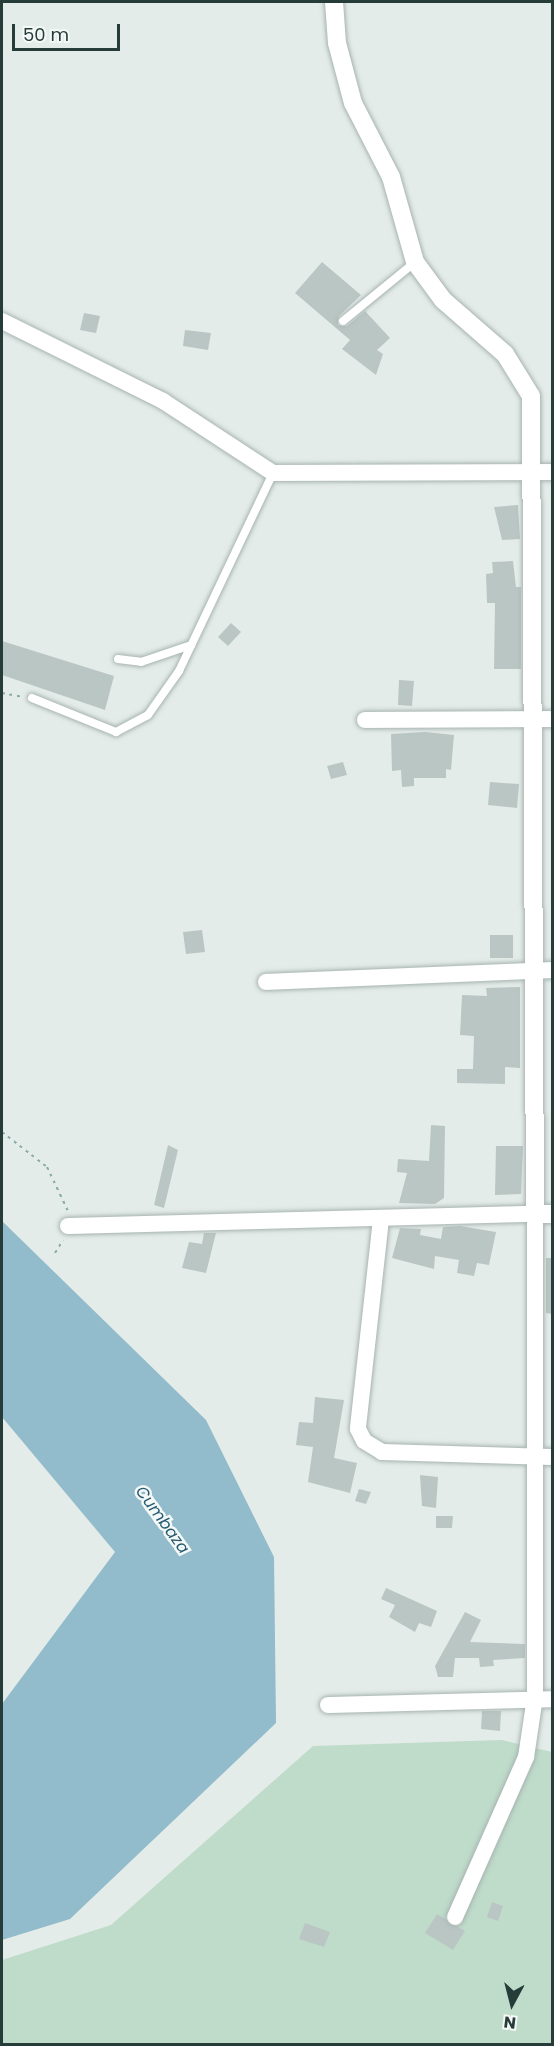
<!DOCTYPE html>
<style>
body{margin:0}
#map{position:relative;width:554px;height:2046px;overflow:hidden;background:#e4ece9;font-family:Poppins,sans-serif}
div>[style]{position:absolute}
.green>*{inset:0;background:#bfdbca}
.water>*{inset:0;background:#92bbcb}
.building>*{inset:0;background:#bac6c3}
.path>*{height:2px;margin-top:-1px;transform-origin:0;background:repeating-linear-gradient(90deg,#88aca6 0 3px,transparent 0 7.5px)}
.roads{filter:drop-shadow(0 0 2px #a7b4b1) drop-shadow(0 0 2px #a7b4b1)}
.lane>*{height:8px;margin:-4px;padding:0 4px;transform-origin:4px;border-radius:4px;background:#fff}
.street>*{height:16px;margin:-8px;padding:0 8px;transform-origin:8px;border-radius:8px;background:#fff}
.secondary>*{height:18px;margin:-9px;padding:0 9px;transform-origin:9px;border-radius:9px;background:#fff}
span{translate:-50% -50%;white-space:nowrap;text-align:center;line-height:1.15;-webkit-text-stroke:5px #f4f9f7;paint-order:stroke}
.water-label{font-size:16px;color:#255b72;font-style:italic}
.frame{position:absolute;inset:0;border:3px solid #253c39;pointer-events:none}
.north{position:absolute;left:482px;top:1974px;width:60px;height:60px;-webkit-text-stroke:4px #f4f9f7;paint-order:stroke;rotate:187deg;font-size:16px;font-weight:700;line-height:24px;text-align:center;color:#253c39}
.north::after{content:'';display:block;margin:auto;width:21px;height:27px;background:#253c39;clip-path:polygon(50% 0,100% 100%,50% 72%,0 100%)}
.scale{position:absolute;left:12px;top:24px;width:108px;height:27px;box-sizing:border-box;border:3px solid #253c39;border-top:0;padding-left:8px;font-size:18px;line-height:21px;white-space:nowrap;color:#253c39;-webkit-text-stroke:4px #f4f9f7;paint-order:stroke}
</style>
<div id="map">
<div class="green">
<i style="clip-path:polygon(502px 1740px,552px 1752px,552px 2044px,2px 2044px,2px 1960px,111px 1925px,313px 1746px)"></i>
</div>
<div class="water">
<i style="clip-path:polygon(2px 1221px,206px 1420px,274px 1557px,276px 1723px,70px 1919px,2px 1940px,2px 1704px,115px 1552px,2px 1417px)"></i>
</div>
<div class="building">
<i style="clip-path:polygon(322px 262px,361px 295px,339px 316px,338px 325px,347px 326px,365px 311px,390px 338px,377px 350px,383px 354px,376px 375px,342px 349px,350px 340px,295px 293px)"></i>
<i style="clip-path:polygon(84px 313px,100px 316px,96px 333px,80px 330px)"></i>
<i style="clip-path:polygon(185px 330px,211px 333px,208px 350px,183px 346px)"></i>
<i style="clip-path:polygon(518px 505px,520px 539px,502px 540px,494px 507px)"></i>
<i style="clip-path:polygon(513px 561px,516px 587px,521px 587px,521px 669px,494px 669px,495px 603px,487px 603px,486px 574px,493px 573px,492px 562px)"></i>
<i style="clip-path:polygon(231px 623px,241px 632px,228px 646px,218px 637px)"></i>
<i style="clip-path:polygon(2px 641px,114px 676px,105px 710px,2px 675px)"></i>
<i style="clip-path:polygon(399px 680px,414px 681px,412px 706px,398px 705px)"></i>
<i style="clip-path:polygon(425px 732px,454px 735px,451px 770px,446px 769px,446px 778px,414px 778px,414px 786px,402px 787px,401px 770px,392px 771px,391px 734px)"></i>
<i style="clip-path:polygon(343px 762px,347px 775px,331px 779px,327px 766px)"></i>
<i style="clip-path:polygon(490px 782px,519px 784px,517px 808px,488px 805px)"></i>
<i style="clip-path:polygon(202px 930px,205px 952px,186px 954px,183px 932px)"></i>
<i style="clip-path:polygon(490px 935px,513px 935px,513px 958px,490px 958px)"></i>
<i style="clip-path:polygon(520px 987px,520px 1068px,505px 1067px,505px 1084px,457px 1083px,457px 1069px,473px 1069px,474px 1036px,460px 1035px,462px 995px,487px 996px,486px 988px)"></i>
<i style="clip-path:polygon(431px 1125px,445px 1126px,444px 1198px,435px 1204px,399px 1203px,407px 1173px,397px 1172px,398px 1159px,429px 1161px)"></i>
<i style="clip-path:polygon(168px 1145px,178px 1150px,164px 1208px,154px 1205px)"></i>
<i style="clip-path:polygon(496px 1146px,523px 1146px,521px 1194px,495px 1195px)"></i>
<i style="clip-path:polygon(460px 1226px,496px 1232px,489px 1265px,477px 1263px,474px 1276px,457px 1273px,459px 1260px,435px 1256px,434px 1269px,392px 1258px,400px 1228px,421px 1229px,420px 1235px,441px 1239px,443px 1227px)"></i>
<i style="clip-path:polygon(204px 1233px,216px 1233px,206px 1273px,182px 1268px,189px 1242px,202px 1244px)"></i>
<i style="clip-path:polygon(546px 1258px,552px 1258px,552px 1314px,546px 1313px)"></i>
<i style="clip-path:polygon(315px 1397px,344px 1400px,334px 1458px,357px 1463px,350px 1493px,308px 1482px,313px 1447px,296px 1445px,299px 1422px,313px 1423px)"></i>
<i style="clip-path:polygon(420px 1475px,438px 1477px,436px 1508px,422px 1506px)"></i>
<i style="clip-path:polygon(359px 1489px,371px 1492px,366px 1504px,355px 1501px)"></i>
<i style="clip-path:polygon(436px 1516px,453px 1516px,452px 1528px,436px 1528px)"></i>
<i style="clip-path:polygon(386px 1588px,437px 1611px,431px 1627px,419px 1623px,415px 1632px,389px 1617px,395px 1605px,381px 1599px)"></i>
<i style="clip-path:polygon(465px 1612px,481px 1620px,470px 1642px,525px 1644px,525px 1658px,493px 1660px,494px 1666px,480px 1667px,479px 1658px,455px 1658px,453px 1677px,438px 1677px,435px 1666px)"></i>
<i style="clip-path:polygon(482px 1711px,501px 1711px,500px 1731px,481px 1729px)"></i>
<i style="clip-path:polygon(492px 1902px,503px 1906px,498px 1921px,487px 1917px)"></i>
<i style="clip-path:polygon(437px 1914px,465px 1931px,453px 1950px,425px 1933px)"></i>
<i style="clip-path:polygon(305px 1923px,330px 1932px,324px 1947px,299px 1939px)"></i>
</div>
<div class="path">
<i style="left:2px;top:693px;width:20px;rotate:11deg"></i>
<i style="left:2px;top:1132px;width:57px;rotate:37.9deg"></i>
<i style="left:47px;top:1167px;width:49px;rotate:64.5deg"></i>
<i style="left:55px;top:1253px;width:15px;rotate:-58deg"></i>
</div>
<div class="roads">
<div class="lane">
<i style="left:343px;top:321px;width:93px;rotate:-39.3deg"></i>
<i style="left:118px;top:659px;width:23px;rotate:7deg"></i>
<i style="left:141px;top:662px;width:53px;rotate:-18.8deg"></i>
<i style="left:32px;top:698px;width:91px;rotate:22deg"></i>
<i style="left:116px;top:732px;width:36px;rotate:-28deg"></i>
<i style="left:148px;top:715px;width:54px;rotate:-54.8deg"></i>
<i style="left:179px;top:671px;width:219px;rotate:-64.6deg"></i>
</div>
<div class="street">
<i style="left:2px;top:321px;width:180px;rotate:26.4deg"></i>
<i style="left:163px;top:401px;width:131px;rotate:33.2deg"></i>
<i style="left:273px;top:473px;width:279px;rotate:-0.2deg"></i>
<i style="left:365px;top:720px;width:187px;rotate:-0.3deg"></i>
<i style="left:266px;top:982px;width:286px;rotate:-2.4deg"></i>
<i style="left:381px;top:1219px;width:211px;rotate:96.3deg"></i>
<i style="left:358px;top:1429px;width:13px;rotate:63deg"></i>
<i style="left:364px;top:1441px;width:21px;rotate:31deg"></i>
<i style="left:382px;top:1452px;width:170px;rotate:1.7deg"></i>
<i style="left:68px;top:1226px;width:467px;rotate:-1.5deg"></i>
<i style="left:535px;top:1214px;width:483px;rotate:90deg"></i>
<i style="left:535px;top:1697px;width:61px;rotate:98.5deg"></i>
<i style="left:526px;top:1757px;width:175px;rotate:113.9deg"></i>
<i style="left:328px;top:1705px;width:224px;rotate:-1.5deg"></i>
</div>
<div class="secondary">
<i style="left:334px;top:2px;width:41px;rotate:85.8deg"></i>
<i style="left:337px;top:43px;width:62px;rotate:75.1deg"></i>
<i style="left:353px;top:103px;width:83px;rotate:62.8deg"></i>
<i style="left:391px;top:177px;width:88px;rotate:74.2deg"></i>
<i style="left:415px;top:262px;width:47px;rotate:53.6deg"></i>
<i style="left:443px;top:300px;width:82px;rotate:41.1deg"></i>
<i style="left:505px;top:354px;width:49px;rotate:58.2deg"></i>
<i style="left:531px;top:396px;width:818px;rotate:89.72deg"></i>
<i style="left:535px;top:1214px;width:17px"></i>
</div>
</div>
<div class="water-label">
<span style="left:162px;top:1520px;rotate:54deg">Cumbaza</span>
</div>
<div class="frame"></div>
<div class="north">N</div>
<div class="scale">50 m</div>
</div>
